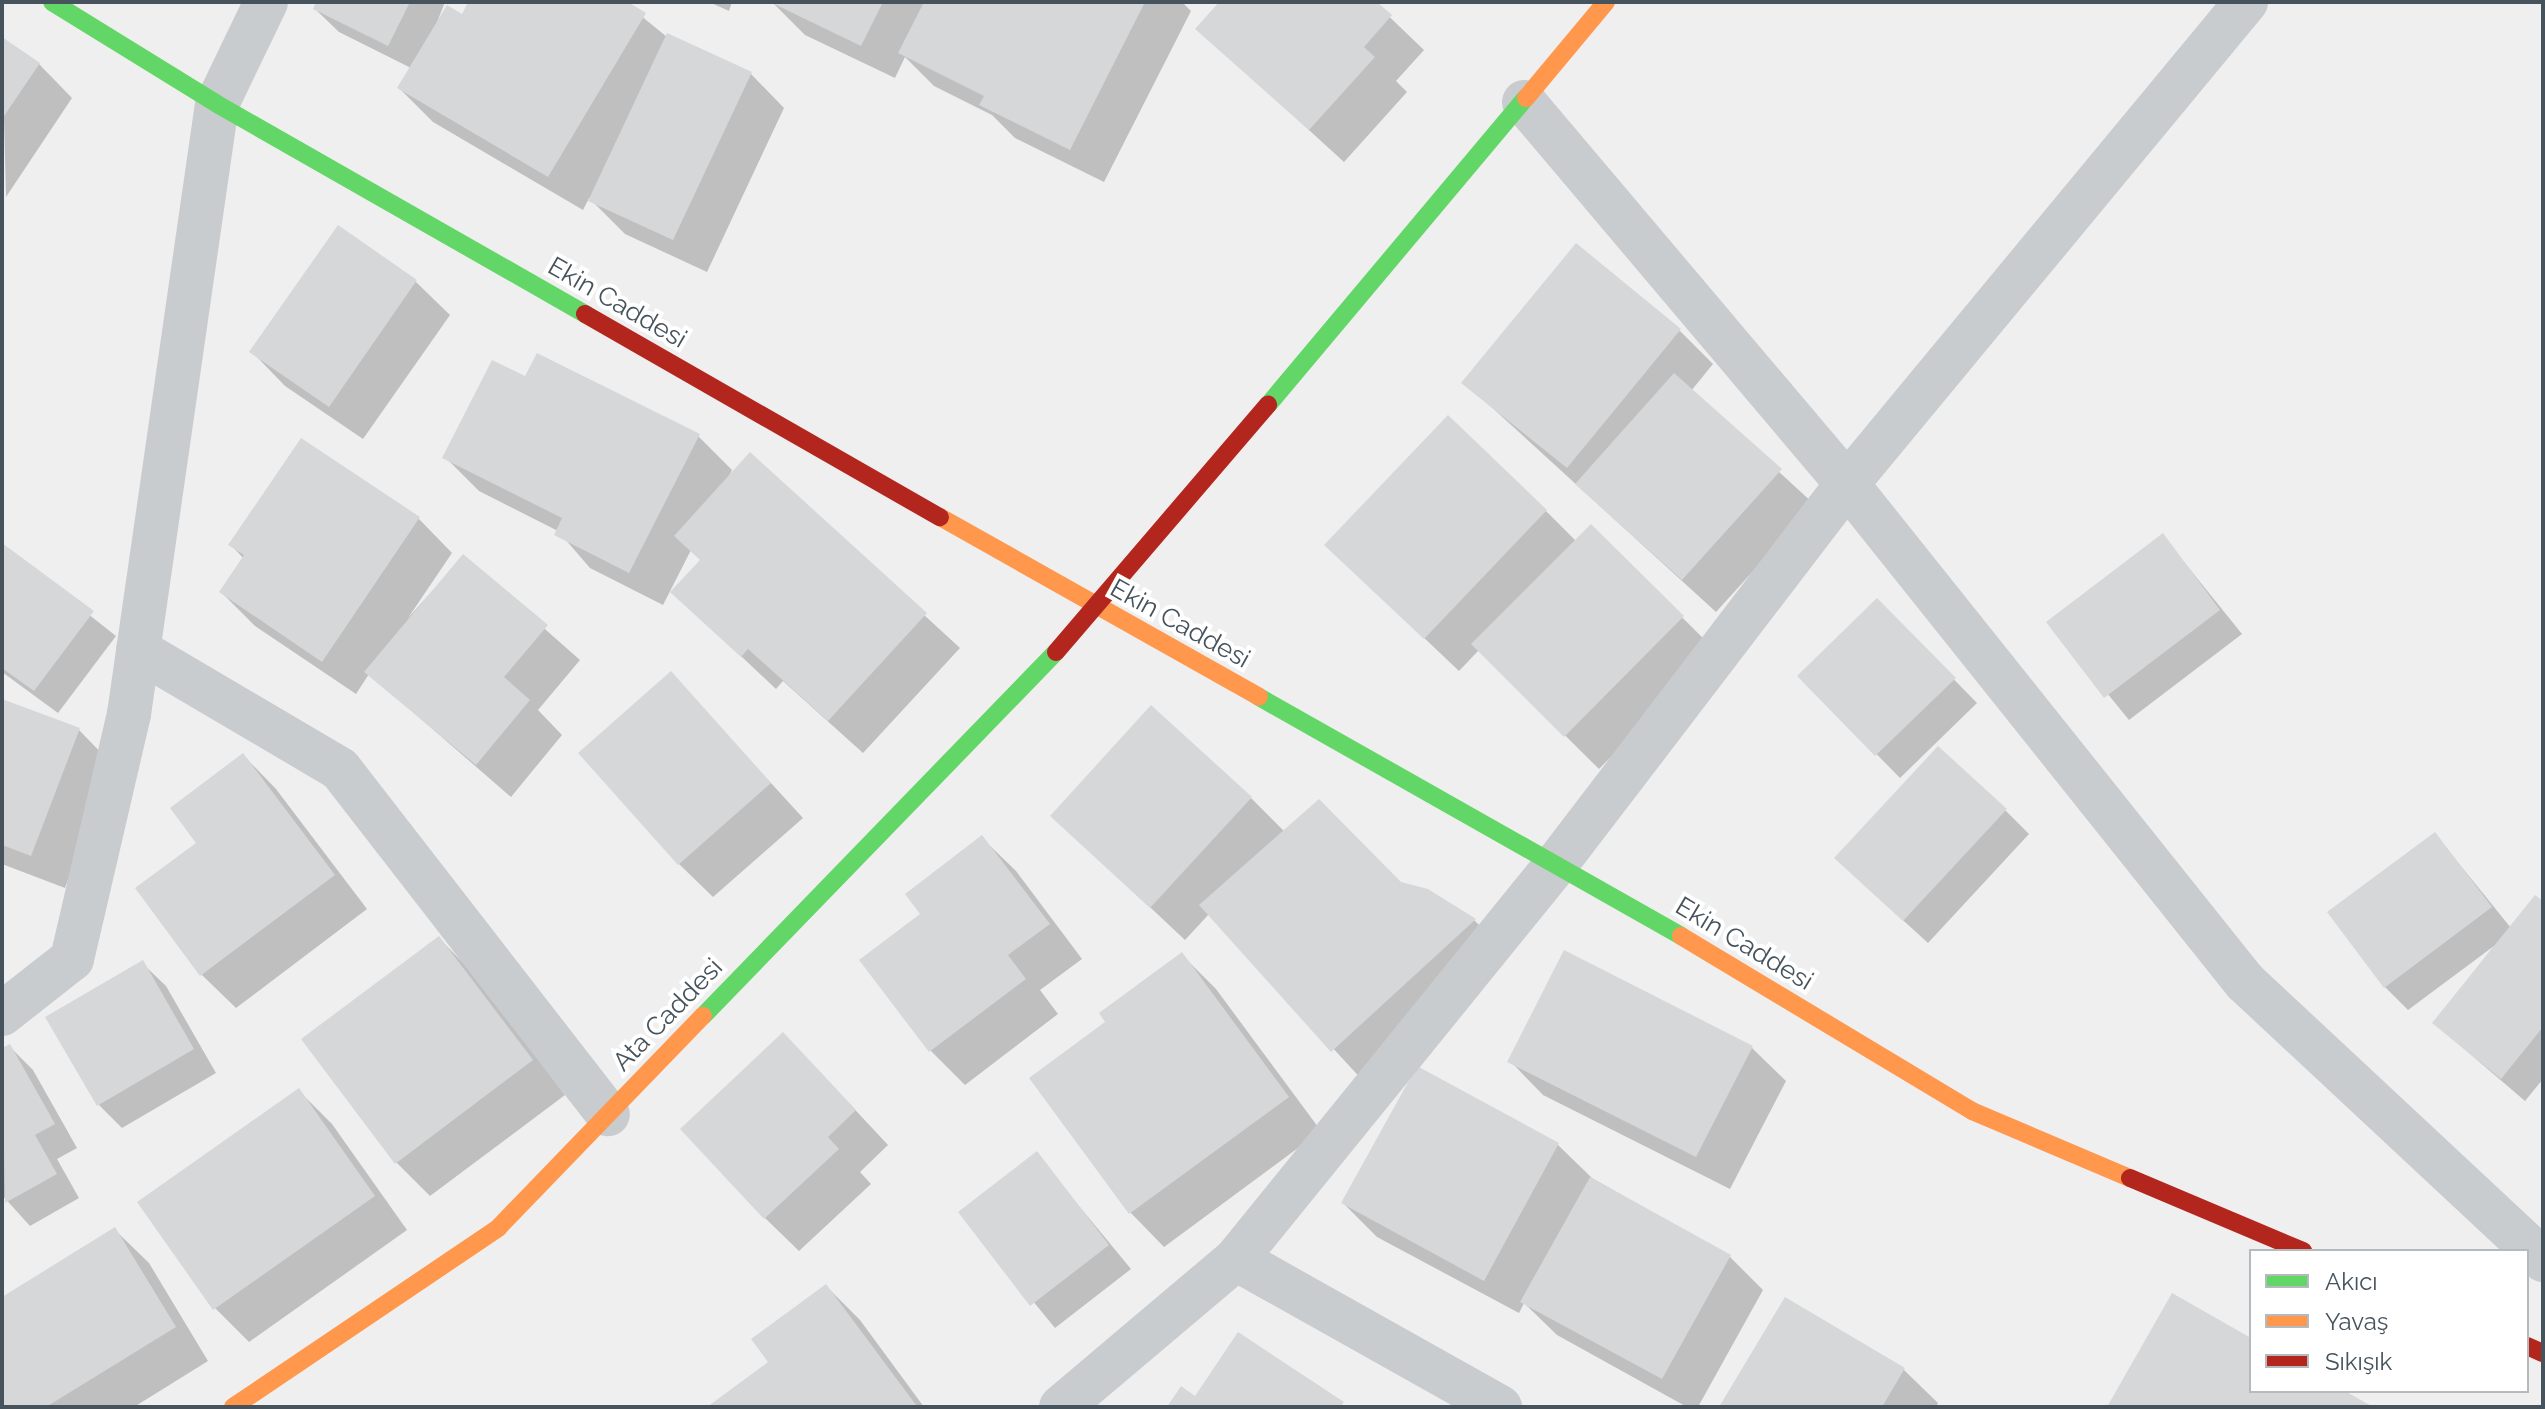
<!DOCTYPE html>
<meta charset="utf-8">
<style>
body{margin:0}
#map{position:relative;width:2545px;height:1409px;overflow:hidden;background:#f0efef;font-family:Raleway,sans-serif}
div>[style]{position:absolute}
.shadow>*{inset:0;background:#0003}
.building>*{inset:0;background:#d6d7d8}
.street>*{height:44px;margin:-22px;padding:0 22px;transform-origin:22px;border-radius:22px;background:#c9ccce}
.fast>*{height:18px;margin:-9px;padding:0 9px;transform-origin:9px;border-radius:9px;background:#63d668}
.slow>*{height:18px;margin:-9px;padding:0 9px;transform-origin:9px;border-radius:9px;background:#ff974d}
.jam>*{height:18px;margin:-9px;padding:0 9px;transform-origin:9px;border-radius:9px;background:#b3261e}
span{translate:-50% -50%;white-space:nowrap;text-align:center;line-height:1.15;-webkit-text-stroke:8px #fff;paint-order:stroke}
.street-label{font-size:26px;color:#46535c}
.frame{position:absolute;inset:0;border:4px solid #46535c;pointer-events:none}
.legend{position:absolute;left:2249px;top:1249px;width:280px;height:144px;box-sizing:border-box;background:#fff;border:2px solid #b5babe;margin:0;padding:10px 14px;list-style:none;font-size:24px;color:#46535c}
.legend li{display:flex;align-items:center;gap:16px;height:40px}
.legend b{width:40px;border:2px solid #b5babe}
</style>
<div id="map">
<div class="shadow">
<i style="clip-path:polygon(319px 2px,445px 2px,434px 30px,462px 16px,471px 2px,624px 2px,667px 37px,751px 74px,784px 108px,707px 272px,625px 234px,589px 198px,583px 210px,433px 122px,399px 88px,411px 68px,339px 32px,315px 9px)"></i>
<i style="clip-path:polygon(709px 2px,732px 2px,729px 11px)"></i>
<i style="clip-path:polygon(772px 2px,1182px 2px,1191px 11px,1104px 182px,1015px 138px,992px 115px,934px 86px,905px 57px,895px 78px,805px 35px)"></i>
<i style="clip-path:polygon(1222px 2px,1374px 2px,1424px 50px,1396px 81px,1407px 92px,1344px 162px,1198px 29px)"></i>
<i style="clip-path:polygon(2px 39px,39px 64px,72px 98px,6px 197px)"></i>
<i style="clip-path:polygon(338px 228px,416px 282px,450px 315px,363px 439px,285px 386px,252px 352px)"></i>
<i style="clip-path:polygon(1680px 331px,1713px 364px,1691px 391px,1814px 504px,1716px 612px,1464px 382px)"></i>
<i style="clip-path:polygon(526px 379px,698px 436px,732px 470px,728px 478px,750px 455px,960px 648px,863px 753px,783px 681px,776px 689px,673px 592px,702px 561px,691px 550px,663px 605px,590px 568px,558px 531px,479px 491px,445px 457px)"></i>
<i style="clip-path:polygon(301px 441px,419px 519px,452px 553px,408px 618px,463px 557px,580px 660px,538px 710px,562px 735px,511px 797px,369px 674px,356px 694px,255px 626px,221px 592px,244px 559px,231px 545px)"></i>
<i style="clip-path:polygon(1546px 511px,1576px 541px,1591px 527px,1716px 651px,1599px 769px,1479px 650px,1459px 671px,1361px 578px)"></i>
<i style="clip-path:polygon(2163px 536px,2242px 634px,2129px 720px,2049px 622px)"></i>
<i style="clip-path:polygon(2px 546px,116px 636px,58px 713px,2px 672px)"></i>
<i style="clip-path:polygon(1877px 601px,1977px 703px,1900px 778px,1800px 676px)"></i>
<i style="clip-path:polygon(671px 674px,803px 818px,713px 897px,679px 864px)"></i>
<i style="clip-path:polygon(2px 701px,79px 730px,112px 764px,65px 888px,2px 864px)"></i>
<i style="clip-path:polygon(243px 755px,276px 789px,367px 909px,236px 1008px,202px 975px,138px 889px,199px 843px)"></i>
<i style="clip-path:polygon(1251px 798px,1285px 832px,1474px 920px,1508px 954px,1366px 1084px,1209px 914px,1185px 940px,1053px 816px)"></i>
<i style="clip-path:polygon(2005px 810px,2029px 834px,1928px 943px,1860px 881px)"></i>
<i style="clip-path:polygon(2435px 834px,2511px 928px,2543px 904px,2543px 1079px,2525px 1101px,2434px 1023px,2494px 946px,2408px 1010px,2385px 987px)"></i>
<i style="clip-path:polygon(982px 838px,1016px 871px,1082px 959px,1040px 990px,1058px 1014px,965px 1085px,931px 1051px,862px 960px,922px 915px)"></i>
<i style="clip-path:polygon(439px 938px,472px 972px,565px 1095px,430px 1196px,396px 1162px)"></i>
<i style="clip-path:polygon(1182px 955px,1216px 989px,1321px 1131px,1164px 1247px,1131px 1213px,1032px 1079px,1108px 1022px)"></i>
<i style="clip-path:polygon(142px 963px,166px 986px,216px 1073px,122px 1128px,99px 1105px)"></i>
<i style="clip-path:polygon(9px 1046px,33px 1070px,77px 1148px,57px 1159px,79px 1198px,30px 1226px,2px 1195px,2px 1050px)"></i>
<i style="clip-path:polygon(1752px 1048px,1786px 1081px,1730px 1189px,1543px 1095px,1510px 1061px)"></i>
<i style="clip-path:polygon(816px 1068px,888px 1145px,860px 1172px,871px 1184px,799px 1251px,765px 1218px)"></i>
<i style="clip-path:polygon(298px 1090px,332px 1124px,407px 1230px,249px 1342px,215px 1308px)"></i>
<i style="clip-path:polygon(1558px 1145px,1592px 1178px,1730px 1257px,1763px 1290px,1698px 1407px,1687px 1407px,1557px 1335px,1524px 1303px,1519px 1313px,1377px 1237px,1343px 1203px)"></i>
<i style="clip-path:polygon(1036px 1154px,1131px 1269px,1055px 1328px,960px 1212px)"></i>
<i style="clip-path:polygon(115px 1230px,149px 1263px,208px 1361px,134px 1407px,5px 1407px,2px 1299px)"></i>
<i style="clip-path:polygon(826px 1286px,860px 1320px,924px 1407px,711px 1407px,771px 1363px)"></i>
<i style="clip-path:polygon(1786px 1300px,1904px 1370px,1938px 1403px,1936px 1407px,1722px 1407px)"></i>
</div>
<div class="building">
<i style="clip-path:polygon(316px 2px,410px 2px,388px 46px,313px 9px)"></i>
<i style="clip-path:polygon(468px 2px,628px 2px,646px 13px,548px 177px,397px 88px,447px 5px,462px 14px)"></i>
<i style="clip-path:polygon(770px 2px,883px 2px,861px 46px)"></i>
<i style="clip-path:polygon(924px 2px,1145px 2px,1070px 150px,979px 105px,984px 96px,898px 53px)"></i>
<i style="clip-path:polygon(1219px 2px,1377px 2px,1392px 15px,1364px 47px,1375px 57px,1309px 130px,1195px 29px)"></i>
<i style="clip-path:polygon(667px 33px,752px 72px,673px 240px,588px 201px)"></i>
<i style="clip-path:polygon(2px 37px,40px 63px,2px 119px)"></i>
<i style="clip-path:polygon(338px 225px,417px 280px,329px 407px,249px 352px)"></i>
<i style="clip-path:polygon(1576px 243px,1681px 329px,1567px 468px,1461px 383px)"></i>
<i style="clip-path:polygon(537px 353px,700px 434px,629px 573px,554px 535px,562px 518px,442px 458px,492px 360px,525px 376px)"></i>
<i style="clip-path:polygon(1674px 373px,1782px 469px,1682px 580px,1575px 484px)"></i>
<i style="clip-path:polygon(1448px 415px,1547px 510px,1424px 639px,1324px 545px)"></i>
<i style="clip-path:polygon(301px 438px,420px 517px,322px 662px,219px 592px,244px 555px,228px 545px)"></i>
<i style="clip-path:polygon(750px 452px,927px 613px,828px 721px,748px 649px,741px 657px,670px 592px,700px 560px,674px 536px)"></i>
<i style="clip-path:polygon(1591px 524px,1684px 616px,1564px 737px,1471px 644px)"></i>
<i style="clip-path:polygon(2163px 533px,2220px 610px,2104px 698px,2046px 622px)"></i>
<i style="clip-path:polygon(2px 543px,94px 611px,34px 691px,2px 668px)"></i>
<i style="clip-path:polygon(463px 554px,548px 625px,504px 677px,530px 700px,476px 765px,364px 672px)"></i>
<i style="clip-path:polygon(1877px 598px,1956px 678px,1875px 756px,1797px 676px)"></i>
<i style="clip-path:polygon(671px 671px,771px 783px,678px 865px,578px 753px)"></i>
<i style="clip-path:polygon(2px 699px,80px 728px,31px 856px,2px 845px)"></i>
<i style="clip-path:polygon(1151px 705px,1252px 797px,1150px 908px,1050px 816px)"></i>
<i style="clip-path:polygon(1938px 746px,2007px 809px,1903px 921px,1834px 858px)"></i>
<i style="clip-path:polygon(243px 753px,335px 875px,200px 976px,135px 888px,196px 843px,170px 808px)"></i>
<i style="clip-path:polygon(1319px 799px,1401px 882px,1428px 889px,1476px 919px,1331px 1052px,1199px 905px)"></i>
<i style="clip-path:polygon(2435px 832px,2492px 907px,2384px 988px,2327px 912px)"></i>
<i style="clip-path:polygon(982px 835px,1050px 924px,1008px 955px,1026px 979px,929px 1052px,859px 960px,920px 914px,905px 894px)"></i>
<i style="clip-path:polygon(2535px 895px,2543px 901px,2543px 1027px,2501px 1079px,2432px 1023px)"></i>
<i style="clip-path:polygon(439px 936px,533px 1060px,395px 1164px,301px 1039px)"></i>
<i style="clip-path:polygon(1564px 950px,1753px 1046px,1696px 1157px,1507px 1062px)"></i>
<i style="clip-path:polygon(1182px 952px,1289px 1097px,1129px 1214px,1029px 1078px,1105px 1022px,1099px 1013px)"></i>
<i style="clip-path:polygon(143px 960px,194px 1049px,97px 1106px,45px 1017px)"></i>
<i style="clip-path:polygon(783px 1032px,856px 1110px,828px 1137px,839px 1149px,764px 1219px,680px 1129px)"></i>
<i style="clip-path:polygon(10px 1044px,55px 1124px,35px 1135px,57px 1174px,5px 1203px,2px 1048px)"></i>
<i style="clip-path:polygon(1417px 1066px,1559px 1143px,1484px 1281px,1341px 1203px)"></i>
<i style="clip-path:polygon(299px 1088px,375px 1196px,213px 1310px,137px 1202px)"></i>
<i style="clip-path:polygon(1037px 1151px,1109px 1245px,1030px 1306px,958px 1212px)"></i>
<i style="clip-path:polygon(1590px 1177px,1731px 1255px,1662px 1379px,1520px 1302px)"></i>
<i style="clip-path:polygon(115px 1227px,176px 1327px,46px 1407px,3px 1407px,2px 1297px)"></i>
<i style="clip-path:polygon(826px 1284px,916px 1405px,707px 1407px,768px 1362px,751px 1339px)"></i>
<i style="clip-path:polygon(2172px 1293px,2251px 1338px,2251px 1391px,2345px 1391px,2373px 1407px,2107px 1407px)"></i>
<i style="clip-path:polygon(1785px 1297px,1905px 1368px,1882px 1407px,1719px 1407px)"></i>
<i style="clip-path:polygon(1238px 1332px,1344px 1402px,1340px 1407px,1167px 1407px,1181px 1386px,1195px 1396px)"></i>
</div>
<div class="street">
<i style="left:1524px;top:102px;width:500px;rotate:49.78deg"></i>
<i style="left:1847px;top:484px;width:638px;rotate:51.37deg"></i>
<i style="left:2245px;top:982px;width:408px;rotate:43deg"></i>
<i style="left:138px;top:650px;width:234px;rotate:30.5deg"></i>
<i style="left:340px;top:769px;width:437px;rotate:52.2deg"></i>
<i style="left:2px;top:1014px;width:89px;rotate:-38.2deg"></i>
<i style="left:72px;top:959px;width:252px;rotate:-76.9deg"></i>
<i style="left:129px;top:714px;width:616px;rotate:-81.79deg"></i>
<i style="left:217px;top:104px;width:113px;rotate:-64.3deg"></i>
<i style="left:1236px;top:1259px;width:303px;rotate:29.3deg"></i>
<i style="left:1061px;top:1407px;width:229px;rotate:-40.2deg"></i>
<i style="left:1236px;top:1259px;width:511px;rotate:-50.96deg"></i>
<i style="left:1558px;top:862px;width:476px;rotate:-52.6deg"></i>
<i style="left:1847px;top:484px;width:626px;rotate:-50.38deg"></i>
</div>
<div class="fast">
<i style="left:52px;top:2px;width:194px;rotate:31.7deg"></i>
<i style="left:217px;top:104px;width:424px;rotate:29.7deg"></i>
<i style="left:1268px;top:405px;width:401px;rotate:-50deg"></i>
<i style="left:1259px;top:697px;width:485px;rotate:29.5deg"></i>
<i style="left:703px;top:1016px;width:507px;rotate:-45.88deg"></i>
</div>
<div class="slow">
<i style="left:1526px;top:98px;width:125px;rotate:-50.2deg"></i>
<i style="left:940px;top:517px;width:366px;rotate:29.4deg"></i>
<i style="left:1681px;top:936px;width:340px;rotate:31deg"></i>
<i style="left:1972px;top:1111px;width:172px;rotate:23deg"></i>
<i style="left:233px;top:1407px;width:320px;rotate:-34deg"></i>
<i style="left:498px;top:1228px;width:295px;rotate:-46deg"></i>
</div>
<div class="jam">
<i style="left:585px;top:314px;width:409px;rotate:29.8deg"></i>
<i style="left:1056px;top:652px;width:326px;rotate:-49.4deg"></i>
<i style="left:2130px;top:1178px;width:188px;rotate:22.9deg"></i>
<i style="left:2527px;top:1346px;width:17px;rotate:24deg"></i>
</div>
<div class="street-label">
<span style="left:617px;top:303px;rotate:30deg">Ekin Caddesi</span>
<span style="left:1180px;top:624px;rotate:29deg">Ekin Caddesi</span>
<span style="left:1744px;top:944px;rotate:31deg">Ekin Caddesi</span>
<span style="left:668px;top:1015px;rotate:-46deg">Ata Caddesi</span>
</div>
<div class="frame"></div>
<ul class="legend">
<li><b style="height:10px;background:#63d668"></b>Akıcı</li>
<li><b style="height:10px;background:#ff974d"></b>Yavaş</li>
<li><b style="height:10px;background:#b3261e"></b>Sıkışık</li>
</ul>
</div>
